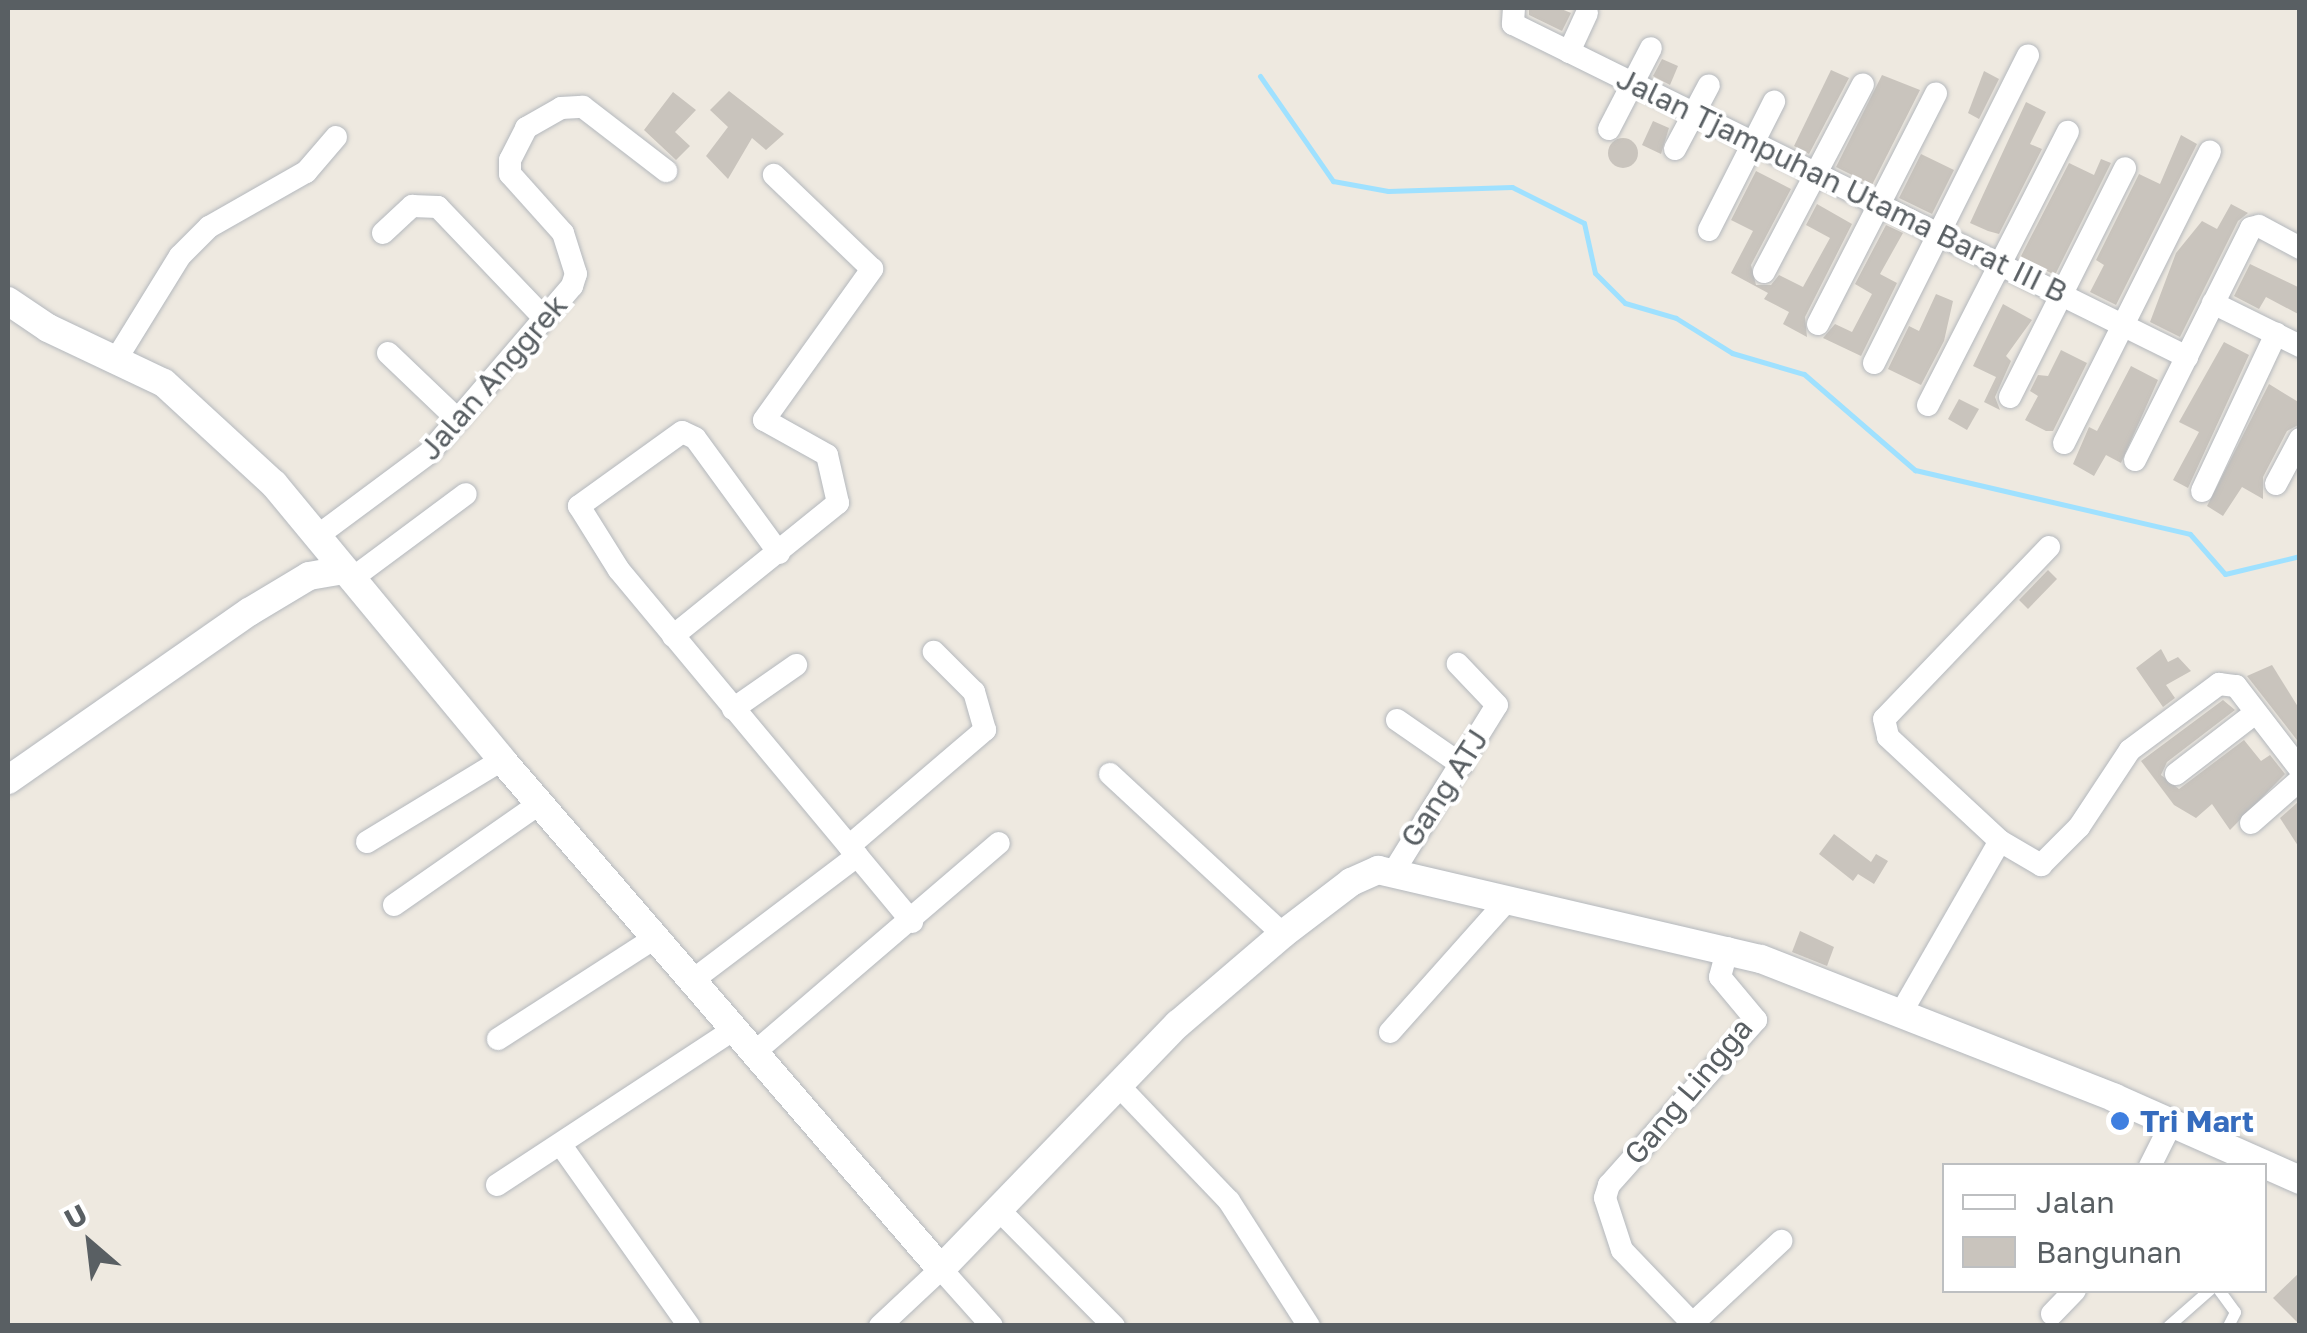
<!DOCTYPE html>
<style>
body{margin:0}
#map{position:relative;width:2307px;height:1333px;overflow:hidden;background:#eee9e0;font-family:"Golos Text",sans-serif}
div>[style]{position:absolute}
.stream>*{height:5px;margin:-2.5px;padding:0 2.5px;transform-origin:2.5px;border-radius:2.5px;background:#9fe1ff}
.building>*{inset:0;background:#c9c4bd}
.round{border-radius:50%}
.roads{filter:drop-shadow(0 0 2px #b4b8bd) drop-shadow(0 0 2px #b4b8bd)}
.service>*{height:11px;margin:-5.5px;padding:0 5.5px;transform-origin:5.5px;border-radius:5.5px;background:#fff}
.minor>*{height:22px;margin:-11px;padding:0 11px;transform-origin:11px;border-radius:11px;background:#fff}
.tertiary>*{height:28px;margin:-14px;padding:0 14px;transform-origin:14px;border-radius:14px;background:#fff}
.dots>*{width:28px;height:28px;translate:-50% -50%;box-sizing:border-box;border:5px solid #fff;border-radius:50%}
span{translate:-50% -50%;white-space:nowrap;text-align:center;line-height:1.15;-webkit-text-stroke:8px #fff;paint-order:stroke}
.street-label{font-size:30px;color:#595f63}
.shop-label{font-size:30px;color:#366cbe;font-weight:700}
.left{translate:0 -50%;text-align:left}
.frame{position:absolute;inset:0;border:10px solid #595f63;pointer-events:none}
.legend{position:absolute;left:1942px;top:1163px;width:325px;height:130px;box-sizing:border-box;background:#fff;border:2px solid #bdbfc1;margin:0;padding:12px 18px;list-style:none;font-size:30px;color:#595f63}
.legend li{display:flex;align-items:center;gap:20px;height:50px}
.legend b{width:50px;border:2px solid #bdbfc1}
.north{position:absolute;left:40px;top:1193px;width:100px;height:100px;-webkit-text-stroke:8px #fff;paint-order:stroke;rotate:332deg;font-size:28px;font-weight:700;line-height:40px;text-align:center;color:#595f63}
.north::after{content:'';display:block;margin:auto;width:35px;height:45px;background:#595f63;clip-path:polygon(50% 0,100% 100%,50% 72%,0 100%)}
</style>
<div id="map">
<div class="stream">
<i style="left:1260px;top:76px;width:128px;rotate:55.2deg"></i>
<i style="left:1333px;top:181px;width:56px;rotate:10.3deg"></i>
<i style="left:1388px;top:191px;width:124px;rotate:-1.8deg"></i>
<i style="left:1512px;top:187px;width:80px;rotate:26.6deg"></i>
<i style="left:1584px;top:223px;width:51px;rotate:77.6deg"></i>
<i style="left:1595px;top:273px;width:42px;rotate:45deg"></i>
<i style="left:1625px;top:303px;width:53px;rotate:16.4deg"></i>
<i style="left:1676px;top:318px;width:66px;rotate:32deg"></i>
<i style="left:1732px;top:353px;width:75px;rotate:16.3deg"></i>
<i style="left:1804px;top:374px;width:147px;rotate:40.9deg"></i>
<i style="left:1915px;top:470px;width:282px;rotate:13.1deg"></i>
<i style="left:2190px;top:534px;width:53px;rotate:48.8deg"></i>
<i style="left:2225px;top:574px;width:77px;rotate:-13.5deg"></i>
</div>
<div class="building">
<i style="clip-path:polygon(1529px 8px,1559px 8px,1571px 13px,1562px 31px,1529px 15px)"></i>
<i style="clip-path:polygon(1662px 59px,1678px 66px,1670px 85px,1653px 76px)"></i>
<i style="clip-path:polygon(1831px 70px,1849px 78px,1809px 154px,1794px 146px)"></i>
<i style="clip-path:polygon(1984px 71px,1999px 79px,1979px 119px,1968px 113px)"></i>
<i style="clip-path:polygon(1882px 75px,1920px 90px,1872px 185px,1836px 167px)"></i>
<i style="clip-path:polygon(729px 91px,784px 134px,766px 150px,752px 138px,728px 179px,706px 156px,728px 127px,710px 110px)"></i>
<i style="clip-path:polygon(673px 92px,696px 110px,675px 132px,690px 146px,676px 160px,644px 130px)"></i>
<i style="clip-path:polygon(2026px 102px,2046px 112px,2030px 144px,2042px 149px,1999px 234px,1988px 231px,1970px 223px)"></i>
<i style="clip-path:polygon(1653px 121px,1669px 128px,1661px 154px,1642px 145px)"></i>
<i style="clip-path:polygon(2181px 135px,2197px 144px,2116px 305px,2090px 292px,2104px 265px,2096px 260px,2139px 174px,2160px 184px)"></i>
<i class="round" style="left:1608px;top:138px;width:30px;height:30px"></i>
<i style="clip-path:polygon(1921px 154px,1954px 170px,1932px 214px,1899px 198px)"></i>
<i style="clip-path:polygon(2101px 159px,2111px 163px,2055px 275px,2020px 258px,2069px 163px,2094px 175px)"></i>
<i style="clip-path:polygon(1756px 171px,1791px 189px,1751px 265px,1756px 285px,1771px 285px,1779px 275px,1803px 287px,1830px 238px,1806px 225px,1817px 204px,1852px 224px,1805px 317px,1807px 337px,1783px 324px,1789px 312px,1764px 299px,1768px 293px,1731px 273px,1753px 231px,1731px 220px)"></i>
<i style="clip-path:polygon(2231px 204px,2248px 213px,2238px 221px,2180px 337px,2150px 322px,2176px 253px,2202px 221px,2217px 229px)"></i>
<i style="clip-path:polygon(1886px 225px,1903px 233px,1880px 274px,1897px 283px,1861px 356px,1823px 338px,1835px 324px,1852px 332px,1872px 294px,1855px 284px)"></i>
<i style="clip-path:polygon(2250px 264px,2300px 288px,2300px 315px,2266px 297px,2259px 309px,2234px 296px)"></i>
<i style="clip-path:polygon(1936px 294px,1953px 301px,1944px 341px,1921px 385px,1888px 369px,1909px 326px,1919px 331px)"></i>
<i style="clip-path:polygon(2003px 304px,2032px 320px,2006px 356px,2011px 361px,1995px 397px,2000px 410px,1984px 402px,1996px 377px,1973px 366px)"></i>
<i style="clip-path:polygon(2224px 342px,2249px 355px,2188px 488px,2173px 480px,2199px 432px,2179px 422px)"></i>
<i style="clip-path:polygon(2061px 350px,2087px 363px,2053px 431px,2046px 431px,2025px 420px,2038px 396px,2030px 391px,2038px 375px,2048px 376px)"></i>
<i style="clip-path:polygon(2131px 366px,2158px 380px,2121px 463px,2106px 455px,2094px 476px,2073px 464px,2089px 427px,2097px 431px)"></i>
<i style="clip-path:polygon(2269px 384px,2300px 403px,2300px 424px,2287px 431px,2263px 477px,2263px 499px,2242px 487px,2223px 516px,2207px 506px)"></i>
<i style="clip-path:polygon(1959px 399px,1979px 409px,1967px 430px,1948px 419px)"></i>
<i style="clip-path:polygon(2048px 570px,2057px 579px,2028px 609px,2019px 600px)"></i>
<i style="clip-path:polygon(2161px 649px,2168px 662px,2178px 657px,2191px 671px,2166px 685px,2175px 698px,2163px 707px,2136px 668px)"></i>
<i style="clip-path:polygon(2272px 665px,2300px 710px,2300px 744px,2247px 676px)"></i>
<i style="clip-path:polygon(2223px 700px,2235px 710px,2167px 762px,2161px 775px,2179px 789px,2244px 740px,2261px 761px,2270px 755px,2285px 774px,2230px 830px,2212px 804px,2196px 818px,2174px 805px,2141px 761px)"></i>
<i style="clip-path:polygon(2298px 802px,2300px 805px,2300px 849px,2280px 818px)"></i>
<i style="clip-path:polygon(1834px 834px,1871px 862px,1876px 854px,1888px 861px,1874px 884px,1858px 874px,1853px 881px,1819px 854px)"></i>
<i style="clip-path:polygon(1800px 931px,1834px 947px,1827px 966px,1792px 952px)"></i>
<i style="clip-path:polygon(2300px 1272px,2300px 1325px,2273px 1298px)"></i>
</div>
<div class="roads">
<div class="service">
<i style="left:2219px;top:1290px;width:27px;rotate:54deg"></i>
<i style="left:2235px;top:1312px;width:16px;rotate:117deg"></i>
<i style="left:2168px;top:1326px;width:55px;rotate:-41.3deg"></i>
</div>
<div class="minor">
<i style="left:1514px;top:8px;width:16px;rotate:94deg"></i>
<i style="left:1513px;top:24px;width:752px;rotate:26.29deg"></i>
<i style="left:1569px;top:52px;width:43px;rotate:-65.2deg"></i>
<i style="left:1609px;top:129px;width:91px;rotate:-62.6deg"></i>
<i style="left:1675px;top:149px;width:72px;rotate:-62deg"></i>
<i style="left:1709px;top:230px;width:144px;rotate:-63.1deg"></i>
<i style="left:383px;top:233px;width:40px;rotate:-43deg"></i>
<i style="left:412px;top:206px;width:26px;rotate:2deg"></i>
<i style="left:438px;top:207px;width:153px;rotate:46.3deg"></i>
<i style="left:1764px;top:272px;width:212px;rotate:-62.2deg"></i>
<i style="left:2213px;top:303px;width:97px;rotate:26.3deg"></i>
<i style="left:1818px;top:324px;width:259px;rotate:-62.9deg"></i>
<i style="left:388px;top:353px;width:97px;rotate:43.7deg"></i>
<i style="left:117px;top:358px;width:120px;rotate:-58.3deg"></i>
<i style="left:180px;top:256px;width:41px;rotate:-45deg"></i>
<i style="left:209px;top:227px;width:112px;rotate:-29.6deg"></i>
<i style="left:306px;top:172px;width:46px;rotate:-49.4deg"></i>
<i style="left:1874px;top:363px;width:344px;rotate:-63.4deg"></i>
<i style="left:2010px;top:397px;width:256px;rotate:-63.3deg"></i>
<i style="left:1928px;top:405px;width:307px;rotate:-62.9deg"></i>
<i style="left:2064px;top:443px;width:326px;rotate:-63.4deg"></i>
<i style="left:2135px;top:460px;width:259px;rotate:-63.4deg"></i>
<i style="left:2251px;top:228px;width:8px;rotate:-14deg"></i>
<i style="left:2259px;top:226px;width:47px;rotate:28.2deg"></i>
<i style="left:2276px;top:484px;width:51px;rotate:-61.9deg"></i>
<i style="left:2202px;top:491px;width:174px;rotate:-64.8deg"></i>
<i style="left:320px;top:534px;width:136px;rotate:-36.6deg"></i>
<i style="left:429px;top:453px;width:220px;rotate:-49.4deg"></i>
<i style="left:572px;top:286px;width:13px;rotate:-72deg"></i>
<i style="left:576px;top:274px;width:43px;rotate:-107.6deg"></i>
<i style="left:563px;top:233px;width:79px;rotate:-131.9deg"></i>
<i style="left:510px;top:174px;width:14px;rotate:-90deg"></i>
<i style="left:510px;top:160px;width:36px;rotate:-63deg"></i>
<i style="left:526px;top:128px;width:40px;rotate:-29.7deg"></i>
<i style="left:561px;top:108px;width:22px;rotate:-3deg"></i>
<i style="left:583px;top:107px;width:105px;rotate:37.6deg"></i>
<i style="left:2049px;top:547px;width:238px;rotate:133.8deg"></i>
<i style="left:1884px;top:719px;width:18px;rotate:77deg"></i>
<i style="left:1888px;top:737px;width:153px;rotate:42.9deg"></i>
<i style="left:2000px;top:841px;width:48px;rotate:30.3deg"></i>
<i style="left:2041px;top:865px;width:54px;rotate:-45deg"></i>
<i style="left:2079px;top:827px;width:92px;rotate:-56.5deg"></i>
<i style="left:2130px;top:750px;width:111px;rotate:-36.6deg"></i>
<i style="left:2219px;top:684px;width:17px;rotate:7deg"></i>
<i style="left:2236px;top:686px;width:105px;rotate:52.4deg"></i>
<i style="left:779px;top:553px;width:142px;rotate:-126.1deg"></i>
<i style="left:695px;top:438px;width:14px;rotate:-155deg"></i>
<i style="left:682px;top:432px;width:127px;rotate:144.3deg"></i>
<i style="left:579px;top:506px;width:75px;rotate:58deg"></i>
<i style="left:619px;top:570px;width:458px;rotate:50.2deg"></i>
<i style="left:350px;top:580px;width:144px;rotate:-36.6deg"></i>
<i style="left:673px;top:636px;width:212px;rotate:-38.9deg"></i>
<i style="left:838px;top:503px;width:49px;rotate:-102.9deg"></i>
<i style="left:827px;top:455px;width:72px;rotate:-150.9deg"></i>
<i style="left:764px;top:420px;width:186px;rotate:-54.4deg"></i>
<i style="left:872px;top:269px;width:136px;rotate:-136.2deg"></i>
<i style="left:733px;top:709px;width:77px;rotate:-34.9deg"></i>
<i style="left:1397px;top:720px;width:79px;rotate:34.7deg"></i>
<i style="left:1110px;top:774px;width:236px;rotate:42.8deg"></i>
<i style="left:2176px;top:774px;width:98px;rotate:-37.6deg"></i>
<i style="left:2251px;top:823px;width:65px;rotate:-41.3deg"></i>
<i style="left:367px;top:842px;width:158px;rotate:-31.3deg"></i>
<i style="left:849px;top:846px;width:179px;rotate:-40.5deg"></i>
<i style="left:985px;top:730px;width:40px;rotate:-106deg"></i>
<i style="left:974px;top:692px;width:57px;rotate:-135deg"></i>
<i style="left:1394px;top:871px;width:195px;rotate:-58.2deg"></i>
<i style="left:1497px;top:705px;width:57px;rotate:-133.6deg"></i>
<i style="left:394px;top:905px;width:178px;rotate:-34.9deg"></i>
<i style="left:693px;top:980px;width:206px;rotate:-37.1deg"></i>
<i style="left:1901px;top:1013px;width:198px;rotate:-60.1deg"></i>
<i style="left:1390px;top:1032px;width:174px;rotate:-48.3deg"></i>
<i style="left:498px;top:1039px;width:188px;rotate:-32.8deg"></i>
<i style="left:755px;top:1052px;width:321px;rotate:-40.6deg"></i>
<i style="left:1121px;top:1088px;width:156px;rotate:46.3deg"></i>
<i style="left:1229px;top:1201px;width:148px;rotate:57.4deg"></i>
<i style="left:563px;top:1148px;width:218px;rotate:54.7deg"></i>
<i style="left:2150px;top:1166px;width:49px;rotate:-63.4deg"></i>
<i style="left:497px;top:1185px;width:282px;rotate:-33.3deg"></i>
<i style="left:1000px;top:1211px;width:162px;rotate:45.3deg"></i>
<i style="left:2052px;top:1314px;width:33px;rotate:-46deg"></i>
<i style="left:1692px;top:1323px;width:101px;rotate:-133.8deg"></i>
<i style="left:1622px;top:1250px;width:55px;rotate:-108.1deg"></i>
<i style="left:1605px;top:1198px;width:14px;rotate:-73deg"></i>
<i style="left:1609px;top:1185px;width:221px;rotate:-48.3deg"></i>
<i style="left:1756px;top:1020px;width:56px;rotate:-129.9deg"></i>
<i style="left:1720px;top:977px;width:30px;rotate:-75deg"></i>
<i style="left:880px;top:1326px;width:83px;rotate:-43.1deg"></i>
<i style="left:941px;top:1269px;width:76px;rotate:48.2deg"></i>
<i style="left:1690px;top:1326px;width:125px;rotate:-43deg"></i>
</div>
<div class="tertiary">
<i style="left:8px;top:301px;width:48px;rotate:34deg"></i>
<i style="left:48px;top:328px;width:128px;rotate:25.4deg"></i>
<i style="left:164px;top:383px;width:149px;rotate:42.6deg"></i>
<i style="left:274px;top:484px;width:358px;rotate:50.4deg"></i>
<i style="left:502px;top:760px;width:672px;rotate:49.22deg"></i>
<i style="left:941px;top:1269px;width:341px;rotate:-46deg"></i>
<i style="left:1178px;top:1024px;width:138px;rotate:-40.6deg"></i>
<i style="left:1283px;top:934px;width:86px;rotate:-37.4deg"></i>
<i style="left:1351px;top:882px;width:30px;rotate:-24deg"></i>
<i style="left:1378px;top:870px;width:393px;rotate:13.1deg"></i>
<i style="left:1761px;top:959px;width:380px;rotate:21.4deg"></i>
<i style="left:2115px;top:1098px;width:202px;rotate:23.9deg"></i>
<i style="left:8px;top:780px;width:294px;rotate:-34.9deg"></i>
<i style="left:249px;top:612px;width:70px;rotate:-31deg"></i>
<i style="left:309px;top:576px;width:34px;rotate:-10deg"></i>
</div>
</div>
<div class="dots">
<i style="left:2120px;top:1121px;background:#3f7fe0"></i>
</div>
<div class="street-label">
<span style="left:1842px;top:185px;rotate:26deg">Jalan Tjampuhan Utama Barat III B</span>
<span style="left:493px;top:377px;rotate:-49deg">Jalan Anggrek</span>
<span style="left:1444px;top:788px;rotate:-57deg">Gang ATJ</span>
<span style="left:1688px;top:1091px;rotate:-50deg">Gang Lingga</span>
</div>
<div class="shop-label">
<span class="left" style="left:2140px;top:1121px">Tri Mart</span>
</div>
<div class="frame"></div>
<ul class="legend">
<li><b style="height:12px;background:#fff"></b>Jalan</li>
<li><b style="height:28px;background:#c9c4bd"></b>Bangunan</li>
</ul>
<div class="north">U</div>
</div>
